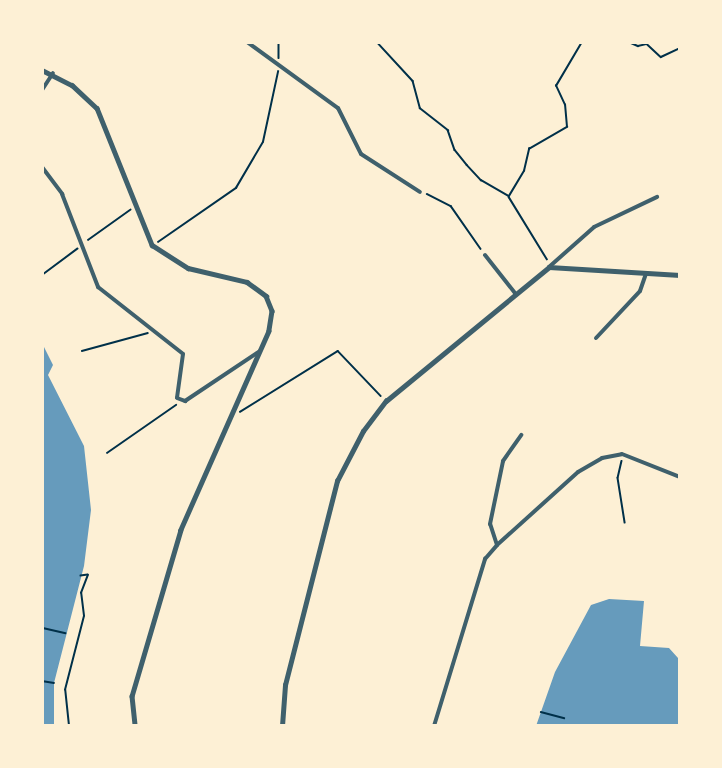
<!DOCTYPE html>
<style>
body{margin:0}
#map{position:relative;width:722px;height:768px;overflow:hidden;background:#fdf0d5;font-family:Quicksand,sans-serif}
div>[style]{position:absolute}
.water>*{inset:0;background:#669bbc}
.path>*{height:1.5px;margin:-0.75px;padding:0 0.75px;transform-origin:0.75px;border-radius:0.75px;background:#003049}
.minor>*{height:4px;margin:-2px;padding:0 2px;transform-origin:2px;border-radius:2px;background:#3f606c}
.tertiary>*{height:4.5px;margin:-2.25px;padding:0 2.25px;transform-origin:2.25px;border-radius:2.25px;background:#3f606c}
span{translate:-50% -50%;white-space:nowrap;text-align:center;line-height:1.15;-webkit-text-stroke:5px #fdf0d5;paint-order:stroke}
.frame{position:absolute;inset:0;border:44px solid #fdf0d5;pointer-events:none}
</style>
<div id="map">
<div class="water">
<i style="clip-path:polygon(42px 343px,53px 365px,48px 375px,84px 446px,91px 510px,84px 566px,54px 683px,54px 726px,42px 726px)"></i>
<i style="clip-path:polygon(609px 599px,644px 601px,640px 646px,669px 648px,678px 658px,680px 726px,536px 726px,555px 672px,591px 605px)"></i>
</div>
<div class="path">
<i style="left:279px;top:42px;width:16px;rotate:90deg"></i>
<i style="left:377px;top:42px;width:53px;rotate:47.3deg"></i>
<i style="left:413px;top:81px;width:28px;rotate:75deg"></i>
<i style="left:420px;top:108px;width:36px;rotate:38deg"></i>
<i style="left:448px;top:130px;width:21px;rotate:71deg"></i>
<i style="left:455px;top:150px;width:19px;rotate:51deg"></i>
<i style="left:467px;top:165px;width:21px;rotate:47deg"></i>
<i style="left:481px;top:180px;width:32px;rotate:30deg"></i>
<i style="left:509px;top:196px;width:29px;rotate:-59deg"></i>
<i style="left:524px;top:171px;width:23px;rotate:-77deg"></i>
<i style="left:529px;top:149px;width:44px;rotate:-30.1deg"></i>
<i style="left:567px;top:127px;width:22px;rotate:-95deg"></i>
<i style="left:565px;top:105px;width:21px;rotate:-115deg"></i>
<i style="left:556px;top:86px;width:51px;rotate:-59.4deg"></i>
<i style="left:629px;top:42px;width:10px;rotate:24deg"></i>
<i style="left:638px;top:46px;width:9px;rotate:-13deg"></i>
<i style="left:647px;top:44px;width:19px;rotate:43deg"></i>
<i style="left:661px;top:57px;width:21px;rotate:-25deg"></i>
<i style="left:427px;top:194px;width:27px;rotate:27deg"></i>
<i style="left:451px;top:206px;width:52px;rotate:55.1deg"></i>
<i style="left:509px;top:197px;width:73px;rotate:58.5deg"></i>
<i style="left:88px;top:240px;width:52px;rotate:-35.5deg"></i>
<i style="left:158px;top:242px;width:95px;rotate:-34.7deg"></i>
<i style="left:236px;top:188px;width:53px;rotate:-59.6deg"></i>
<i style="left:263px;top:142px;width:72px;rotate:-77.9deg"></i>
<i style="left:42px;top:275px;width:44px;rotate:-36.6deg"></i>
<i style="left:82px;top:351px;width:68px;rotate:-15.3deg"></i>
<i style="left:240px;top:412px;width:115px;rotate:-31.9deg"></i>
<i style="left:338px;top:351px;width:62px;rotate:46.3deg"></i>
<i style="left:107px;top:453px;width:84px;rotate:-34.8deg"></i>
<i style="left:622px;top:461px;width:17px;rotate:103deg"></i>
<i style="left:618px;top:478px;width:45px;rotate:81deg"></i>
<i style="left:43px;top:628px;width:23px;rotate:13deg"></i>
<i style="left:42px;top:681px;width:12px;rotate:9deg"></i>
<i style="left:541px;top:712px;width:24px;rotate:15deg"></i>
<i style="left:69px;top:726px;width:36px;rotate:-96deg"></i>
<i style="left:65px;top:690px;width:76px;rotate:-75.6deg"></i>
<i style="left:84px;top:616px;width:23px;rotate:-97deg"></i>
<i style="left:81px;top:593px;width:19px;rotate:-69deg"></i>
<i style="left:88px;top:575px;width:7px;rotate:172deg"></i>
</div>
<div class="minor">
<i style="left:247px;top:42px;width:112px;rotate:36deg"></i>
<i style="left:338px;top:108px;width:51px;rotate:63.4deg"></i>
<i style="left:361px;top:154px;width:70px;rotate:32.8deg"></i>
<i style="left:42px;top:90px;width:20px;rotate:-57deg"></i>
<i style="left:42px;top:167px;width:34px;rotate:53deg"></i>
<i style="left:62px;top:194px;width:100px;rotate:68.8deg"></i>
<i style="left:98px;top:287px;width:108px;rotate:38.2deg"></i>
<i style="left:183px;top:354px;width:44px;rotate:97.8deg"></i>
<i style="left:177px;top:398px;width:9px;rotate:21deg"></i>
<i style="left:185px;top:401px;width:90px;rotate:-33.7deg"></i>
<i style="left:485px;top:255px;width:48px;rotate:51.7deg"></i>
<i style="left:549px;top:267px;width:60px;rotate:-41.6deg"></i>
<i style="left:594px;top:227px;width:70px;rotate:-25.5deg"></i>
<i style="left:596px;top:338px;width:64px;rotate:-46.9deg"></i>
<i style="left:640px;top:291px;width:18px;rotate:-71deg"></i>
<i style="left:497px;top:545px;width:22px;rotate:-108deg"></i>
<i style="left:490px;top:524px;width:64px;rotate:-78.3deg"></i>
<i style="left:503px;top:461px;width:32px;rotate:-55deg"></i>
<i style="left:434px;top:726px;width:175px;rotate:-73deg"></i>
<i style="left:485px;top:559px;width:18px;rotate:-49deg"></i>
<i style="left:497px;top:545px;width:109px;rotate:-42deg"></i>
<i style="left:578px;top:472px;width:28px;rotate:-30deg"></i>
<i style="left:602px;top:458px;width:20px;rotate:-11deg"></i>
<i style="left:622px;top:454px;width:62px;rotate:21.6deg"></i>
</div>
<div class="tertiary">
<i style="left:42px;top:70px;width:34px;rotate:27deg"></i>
<i style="left:72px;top:85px;width:34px;rotate:43deg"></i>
<i style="left:97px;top:108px;width:148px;rotate:68.1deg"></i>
<i style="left:152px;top:245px;width:43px;rotate:32.6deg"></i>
<i style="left:188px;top:268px;width:61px;rotate:13.3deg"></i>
<i style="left:247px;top:282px;width:24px;rotate:36deg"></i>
<i style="left:266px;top:296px;width:16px;rotate:68deg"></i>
<i style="left:272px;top:311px;width:20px;rotate:99deg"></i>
<i style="left:269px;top:331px;width:218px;rotate:113.9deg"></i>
<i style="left:181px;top:530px;width:173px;rotate:106.4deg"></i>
<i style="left:132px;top:696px;width:30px;rotate:84deg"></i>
<i style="left:282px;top:726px;width:41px;rotate:-85.8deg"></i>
<i style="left:285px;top:685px;width:211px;rotate:-75.7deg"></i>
<i style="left:337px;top:481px;width:56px;rotate:-62.5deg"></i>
<i style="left:363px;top:431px;width:38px;rotate:-53deg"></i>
<i style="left:386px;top:401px;width:211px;rotate:-39.4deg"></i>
<i style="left:549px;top:267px;width:131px;rotate:3.5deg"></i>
</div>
<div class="frame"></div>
</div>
